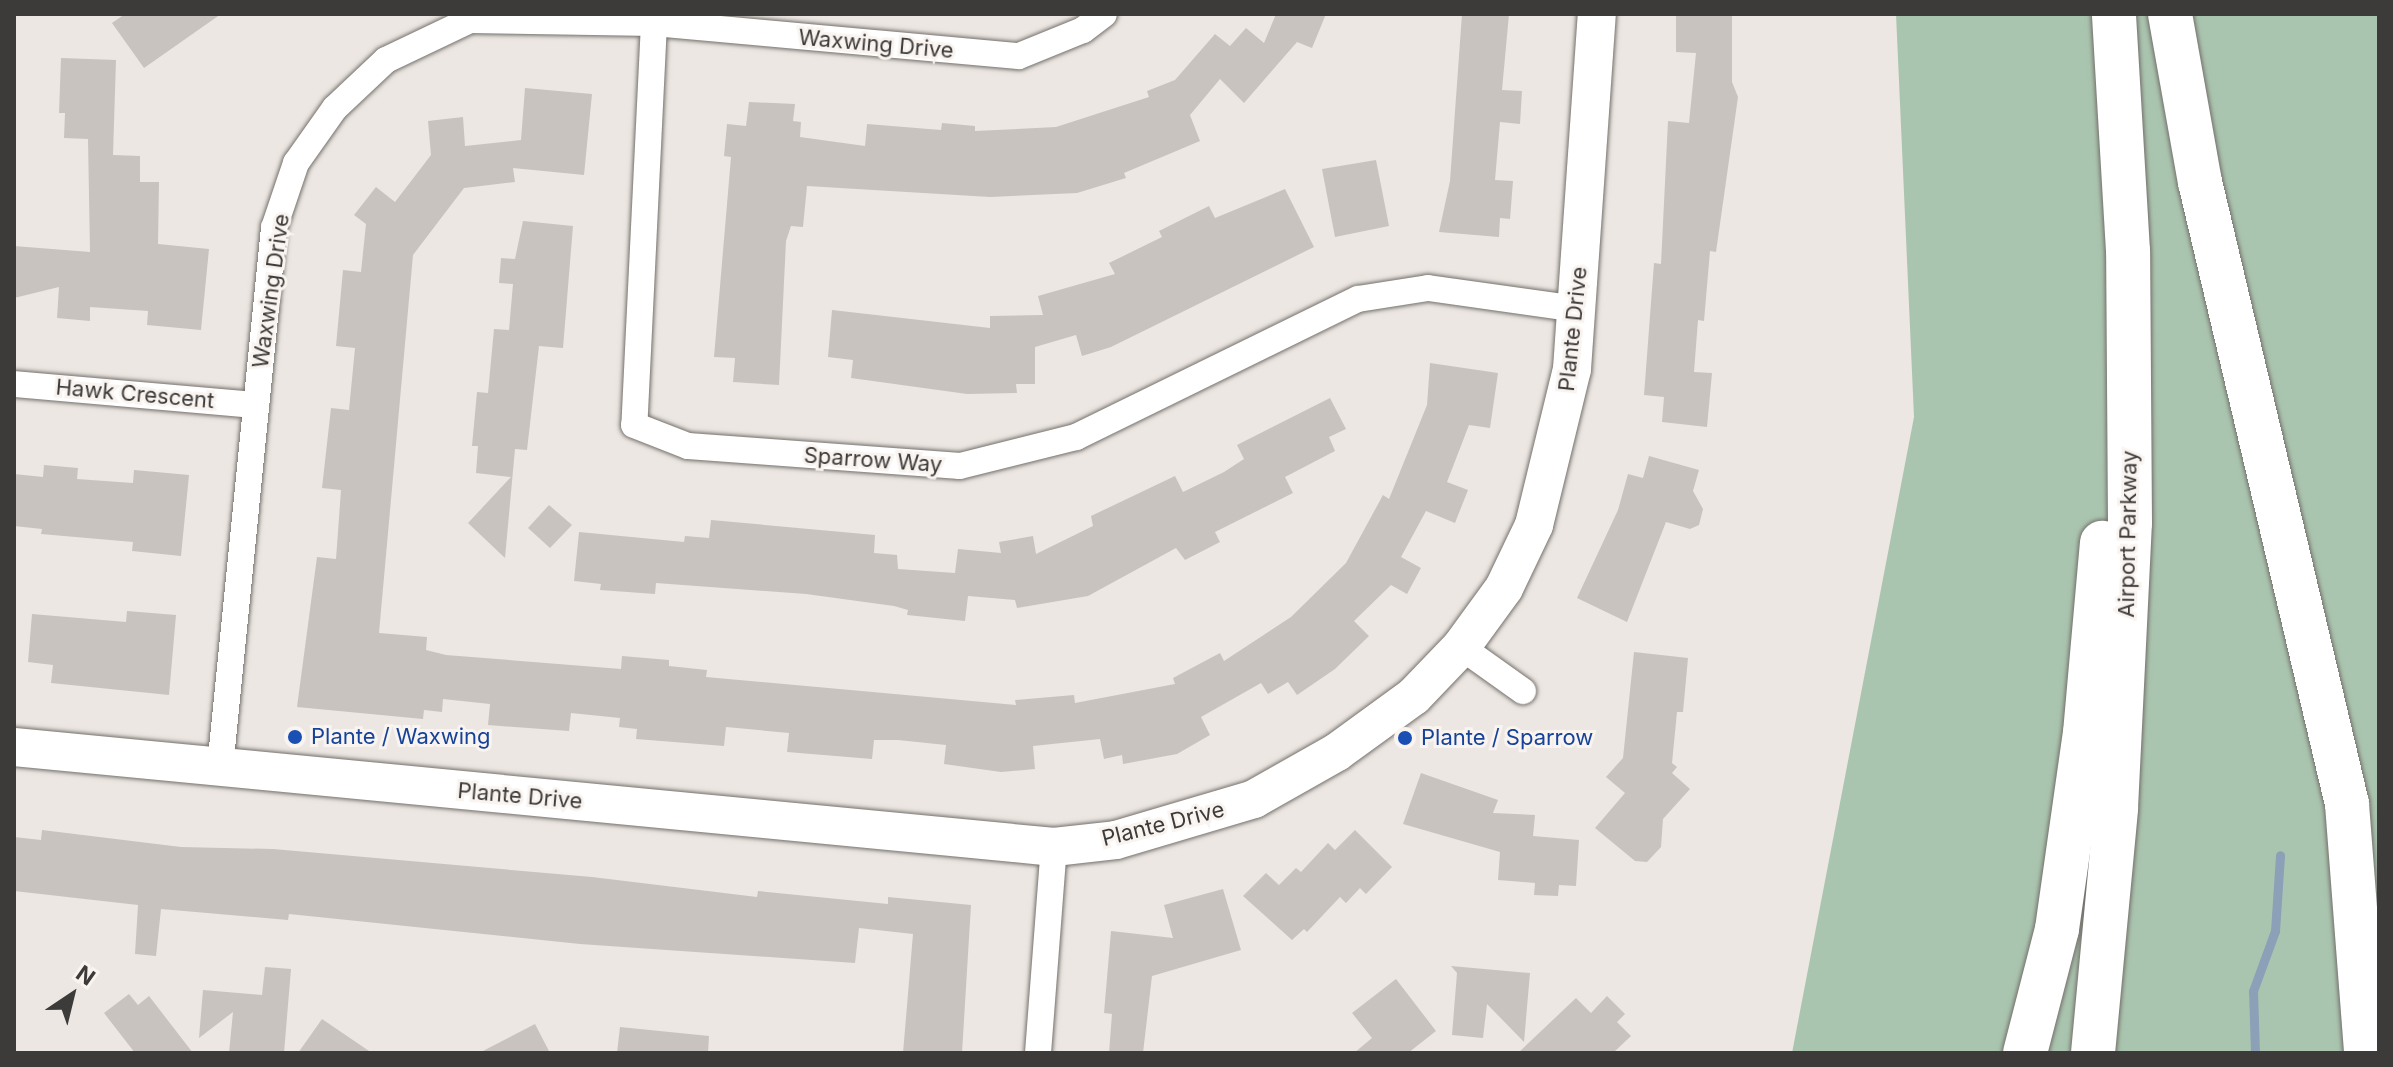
<!DOCTYPE html>
<style>
body{margin:0}
#map{position:relative;width:2393px;height:1067px;overflow:hidden;background:#ece7e2;font-family:Inter,sans-serif}
div>[style]{position:absolute}
.green>*{inset:0;background:#aac5af}
.stream>*{height:9px;margin:-4.5px;padding:0 4.5px;transform-origin:4.5px;border-radius:4.5px;background:#8ca0b8}
.building>*{inset:0;background:#c8c3bf}
.roads{filter:drop-shadow(0 0 2px #75706c) drop-shadow(0 0 2px #75706c)}
.street>*{height:26px;margin:-13px;padding:0 13px;transform-origin:13px;border-radius:13px;background:#fff}
.secondary>*{height:38px;margin:-19px;padding:0 19px;transform-origin:19px;border-radius:19px;background:#fff}
.highway>*{height:44px;margin:-22px;padding:0 22px;transform-origin:22px;border-radius:22px;background:#fff}
.dots>*{width:22px;height:22px;translate:-50% -50%;box-sizing:border-box;border:4px solid #f9f4f0;border-radius:50%}
span{translate:-50% -50%;white-space:nowrap;text-align:center;line-height:1.15;-webkit-text-stroke:6px #f9f4f0;paint-order:stroke}
.street-label{font-size:22px;color:#3d3b3a}
.transit-label{font-size:22px;color:#164399}
.left{translate:0 -50%;text-align:left}
.frame{position:absolute;inset:0;border:16px solid #3d3b3a;pointer-events:none}
.north{position:absolute;left:32px;top:955px;width:80px;height:80px;-webkit-text-stroke:6px #f9f4f0;paint-order:stroke;rotate:35deg;font-size:22px;font-weight:700;line-height:32px;text-align:center;color:#3d3b3a}
.north::after{content:'';display:block;margin:auto;width:28px;height:36px;background:#3d3b3a;clip-path:polygon(50% 0,100% 100%,50% 72%,0 100%)}
</style>
<div id="map">
<div class="green">
<i style="clip-path:polygon(1896px 14px,2379px 14px,2379px 1053px,1792px 1053px,1914px 417px)"></i>
</div>
<div class="stream">
<i style="left:2255px;top:1053px;width:62px;rotate:-91.8deg"></i>
<i style="left:2253px;top:991px;width:64px;rotate:-69.9deg"></i>
<i style="left:2275px;top:931px;width:76px;rotate:-86.2deg"></i>
</div>
<div class="building">
<i style="clip-path:polygon(125px 14px,221px 14px,144px 68px,112px 23px)"></i>
<i style="clip-path:polygon(1276px 14px,1326px 14px,1312px 48px,1297px 42px,1244px 103px,1220px 79px,1190px 115px,1200px 141px,1124px 173px,1126px 178px,1077px 193px,990px 197px,807px 186px,803px 227px,791px 226px,786px 241px,779px 385px,733px 382px,735px 358px,714px 357px,731px 157px,724px 156px,727px 124px,746px 126px,749px 102px,795px 104px,793px 121px,801px 122px,800px 137px,865px 146px,867px 124px,941px 130px,942px 123px,975px 126px,975px 131px,1056px 127px,1149px 97px,1147px 91px,1175px 80px,1215px 34px,1230px 46px,1246px 28px,1264px 43px)"></i>
<i style="clip-path:polygon(1462px 14px,1509px 14px,1502px 90px,1522px 91px,1520px 124px,1500px 122px,1495px 180px,1513px 181px,1510px 219px,1500px 218px,1499px 237px,1439px 232px,1450px 181px)"></i>
<i style="clip-path:polygon(1676px 14px,1732px 14px,1732px 82px,1738px 97px,1716px 252px,1710px 251px,1704px 321px,1698px 320px,1694px 372px,1712px 373px,1707px 427px,1662px 422px,1664px 397px,1644px 395px,1654px 263px,1661px 264px,1668px 121px,1689px 123px,1696px 53px,1676px 52px)"></i>
<i style="clip-path:polygon(61px 58px,116px 60px,113px 155px,140px 156px,140px 182px,159px 182px,158px 244px,209px 249px,201px 330px,147px 325px,148px 311px,90px 307px,90px 321px,57px 318px,59px 287px,14px 298px,14px 246px,90px 252px,88px 139px,64px 138px,65px 113px,59px 113px)"></i>
<i style="clip-path:polygon(525px 88px,592px 94px,584px 175px,513px 168px,515px 182px,464px 188px,413px 255px,379px 633px,427px 637px,426px 650px,446px 655px,621px 669px,622px 656px,669px 660px,669px 666px,707px 670px,706px 677px,1016px 705px,1015px 700px,1074px 695px,1075px 703px,1175px 684px,1173px 678px,1220px 653px,1224px 661px,1291px 617px,1346px 563px,1383px 495px,1389px 499px,1427px 405px,1430px 363px,1498px 373px,1490px 428px,1469px 425px,1447px 482px,1468px 490px,1455px 523px,1426px 511px,1401px 557px,1421px 568px,1407px 594px,1391px 585px,1354px 621px,1369px 636px,1335px 669px,1297px 695px,1288px 682px,1268px 694px,1261px 683px,1201px 717px,1210px 735px,1177px 754px,1123px 764px,1122px 755px,1104px 759px,1100px 739px,1033px 746px,1035px 769px,1001px 772px,944px 764px,946px 745px,898px 740px,874px 740px,872px 759px,787px 752px,789px 733px,726px 727px,724px 746px,636px 739px,637px 729px,619px 727px,620px 718px,571px 713px,569px 731px,488px 725px,490px 704px,443px 699px,442px 712px,424px 710px,423px 719px,297px 707px,317px 557px,336px 559px,341px 490px,322px 488px,331px 408px,349px 410px,355px 348px,336px 346px,343px 270px,361px 272px,366px 224px,354px 215px,376px 187px,395px 202px,431px 155px,428px 121px,463px 117px,465px 146px,521px 140px)"></i>
<i style="clip-path:polygon(1376px 160px,1389px 226px,1335px 237px,1322px 169px)"></i>
<i style="clip-path:polygon(1285px 189px,1314px 247px,1111px 347px,1082px 356px,1076px 335px,1035px 347px,1035px 384px,1016px 384px,1017px 393px,967px 394px,851px 378px,853px 360px,828px 357px,832px 310px,990px 328px,990px 316px,1043px 315px,1038px 296px,1115px 274px,1109px 263px,1162px 237px,1159px 231px,1209px 206px,1215px 218px)"></i>
<i style="clip-path:polygon(523px 221px,573px 226px,563px 348px,539px 346px,527px 450px,515px 449px,505px 558px,468px 523px,511px 477px,476px 473px,478px 446px,472px 446px,477px 392px,488px 393px,494px 329px,509px 330px,513px 284px,499px 283px,501px 258px,515px 259px)"></i>
<i style="clip-path:polygon(1330px 398px,1346px 429px,1329px 437px,1335px 451px,1285px 477px,1293px 493px,1215px 532px,1220px 542px,1185px 560px,1176px 548px,1088px 596px,1017px 608px,1015px 600px,968px 596px,965px 621px,907px 615px,908px 610px,894px 606px,806px 594px,656px 583px,655px 594px,600px 590px,601px 584px,574px 581px,579px 532px,684px 542px,685px 536px,709px 538px,711px 520px,875px 535px,874px 553px,897px 555px,898px 569px,955px 573px,958px 549px,1001px 553px,999px 542px,1033px 536px,1036px 554px,1093px 526px,1091px 516px,1175px 476px,1183px 492px,1224px 472px,1244px 459px,1237px 445px)"></i>
<i style="clip-path:polygon(1649px 456px,1699px 470px,1693px 491px,1703px 509px,1699px 525px,1690px 529px,1666px 522px,1627px 622px,1577px 598px,1618px 510px,1628px 474px,1643px 478px)"></i>
<i style="clip-path:polygon(44px 465px,78px 468px,77px 479px,133px 483px,134px 470px,189px 475px,181px 556px,132px 551px,133px 542px,41px 534px,42px 529px,14px 526px,14px 474px,43px 477px)"></i>
<i style="clip-path:polygon(549px 505px,572px 525px,550px 548px,528px 528px)"></i>
<i style="clip-path:polygon(127px 611px,176px 615px,169px 695px,51px 683px,53px 665px,28px 662px,32px 614px,126px 622px)"></i>
<i style="clip-path:polygon(1634px 652px,1688px 658px,1683px 712px,1677px 712px,1672px 763px,1677px 767px,1672px 773px,1690px 789px,1663px 819px,1661px 847px,1647px 862px,1635px 861px,1595px 828px,1625px 793px,1606px 777px,1623px 758px)"></i>
<i style="clip-path:polygon(1421px 773px,1498px 800px,1493px 813px,1535px 815px,1533px 836px,1579px 840px,1576px 886px,1559px 885px,1558px 896px,1534px 895px,1535px 883px,1498px 880px,1500px 852px,1403px 824px)"></i>
<i style="clip-path:polygon(42px 830px,181px 847px,273px 849px,592px 877px,757px 897px,758px 891px,888px 904px,888px 897px,971px 905px,962px 1053px,903px 1053px,913px 934px,859px 928px,855px 963px,580px 944px,289px 914px,288px 920px,161px 909px,156px 956px,135px 954px,138px 905px,14px 891px,14px 837px,41px 840px)"></i>
<i style="clip-path:polygon(1355px 830px,1392px 867px,1366px 894px,1360px 888px,1346px 903px,1340px 897px,1307px 932px,1304px 929px,1292px 940px,1243px 896px,1266px 873px,1279px 885px,1296px 868px,1301px 872px,1328px 843px,1335px 850px)"></i>
<i style="clip-path:polygon(1223px 889px,1241px 950px,1152px 976px,1143px 1053px,1109px 1053px,1112px 1014px,1104px 1013px,1111px 931px,1173px 938px,1164px 905px)"></i>
<i style="clip-path:polygon(1451px 966px,1530px 973px,1524px 1042px,1487px 1004px,1483px 1038px,1452px 1035px,1457px 973px)"></i>
<i style="clip-path:polygon(265px 967px,291px 969px,284px 1053px,229px 1053px,233px 1012px,199px 1038px,203px 990px,262px 995px)"></i>
<i style="clip-path:polygon(1396px 979px,1436px 1031px,1408px 1053px,1354px 1053px,1372px 1038px,1352px 1013px)"></i>
<i style="clip-path:polygon(129px 994px,138px 1005px,149px 996px,193px 1053px,135px 1053px,104px 1013px)"></i>
<i style="clip-path:polygon(1607px 996px,1625px 1014px,1617px 1022px,1631px 1036px,1613px 1053px,1518px 1053px,1576px 998px,1591px 1013px)"></i>
<i style="clip-path:polygon(322px 1019px,372px 1053px,298px 1053px)"></i>
<i style="clip-path:polygon(535px 1024px,550px 1053px,479px 1053px)"></i>
<i style="clip-path:polygon(620px 1027px,709px 1036px,708px 1053px,617px 1053px)"></i>
</div>
<div class="roads">
<div class="street">
<i style="left:654px;top:23px;width:402px;rotate:92.8deg"></i>
<i style="left:634px;top:425px;width:58px;rotate:21.3deg"></i>
<i style="left:688px;top:446px;width:273px;rotate:4.2deg"></i>
<i style="left:960px;top:466px;width:120px;rotate:-14deg"></i>
<i style="left:1076px;top:437px;width:314px;rotate:-26.1deg"></i>
<i style="left:1358px;top:299px;width:71px;rotate:-8.9deg"></i>
<i style="left:1428px;top:288px;width:150px;rotate:8deg"></i>
<i style="left:14px;top:384px;width:243px;rotate:5deg"></i>
<i style="left:1461px;top:647px;width:76px;rotate:35.4deg"></i>
<i style="left:220px;top:768px;width:543px;rotate:-84.29deg"></i>
<i style="left:274px;top:228px;width:69px;rotate:-71.3deg"></i>
<i style="left:296px;top:163px;width:67px;rotate:-54.7deg"></i>
<i style="left:335px;top:108px;width:70px;rotate:-43.3deg"></i>
<i style="left:386px;top:60px;width:93px;rotate:-25.5deg"></i>
<i style="left:470px;top:20px;width:184px;rotate:0.9deg"></i>
<i style="left:654px;top:23px;width:366px;rotate:5.2deg"></i>
<i style="left:1019px;top:56px;width:69px;rotate:-22.1deg"></i>
<i style="left:1083px;top:30px;width:26px;rotate:-37deg"></i>
<i style="left:1038px;top:1053px;width:207px;rotate:-85.6deg"></i>
</div>
<div class="secondary">
<i style="left:14px;top:747px;width:1045px;rotate:5.49deg"></i>
<i style="left:1054px;top:847px;width:62px;rotate:-6.4deg"></i>
<i style="left:1116px;top:840px;width:144px;rotate:-16.5deg"></i>
<i style="left:1254px;top:799px;width:95px;rotate:-29.5deg"></i>
<i style="left:1337px;top:752px;width:95px;rotate:-36deg"></i>
<i style="left:1414px;top:696px;width:68px;rotate:-46.2deg"></i>
<i style="left:1461px;top:647px;width:73px;rotate:-53.9deg"></i>
<i style="left:1504px;top:588px;width:70px;rotate:-64.5deg"></i>
<i style="left:1534px;top:525px;width:161px;rotate:-76.3deg"></i>
<i style="left:1572px;top:369px;width:356px;rotate:-86deg"></i>
</div>
<div class="highway">
<i style="left:2170px;top:14px;width:171px;rotate:79.9deg"></i>
<i style="left:2200px;top:182px;width:639px;rotate:76.7deg"></i>
<i style="left:2347px;top:804px;width:250px;rotate:85.6deg"></i>
<i style="left:2025px;top:1053px;width:128px;rotate:-75.5deg"></i>
<i style="left:2057px;top:929px;width:198px;rotate:-81.9deg"></i>
<i style="left:2085px;top:733px;width:191px;rotate:-84.9deg"></i>
<i style="left:2093px;top:1053px;width:246px;rotate:-84.6deg"></i>
<i style="left:2116px;top:808px;width:285px;rotate:-87.2deg"></i>
<i style="left:2130px;top:523px;width:272px;rotate:-90.4deg"></i>
<i style="left:2128px;top:251px;width:237px;rotate:-93.4deg"></i>
</div>
</div>
<div class="dots">
<i style="left:295px;top:737px;background:#1a4fb4"></i>
<i style="left:1405px;top:738px;background:#1a4fb4"></i>
</div>
<div class="street-label">
<span style="left:876px;top:44px;rotate:5deg">Waxwing Drive</span>
<span style="left:271px;top:291px;rotate:-82deg">Waxwing Drive</span>
<span style="left:1573px;top:329px;rotate:-84deg">Plante Drive</span>
<span style="left:135px;top:394px;rotate:5deg">Hawk Crescent</span>
<span style="left:873px;top:460px;rotate:4deg">Sparrow Way</span>
<span style="left:2128px;top:534px;rotate:-89deg">Airport Parkway</span>
<span style="left:520px;top:796px;rotate:5deg">Plante Drive</span>
<span style="left:1163px;top:824px;rotate:-14deg">Plante Drive</span>
</div>
<div class="transit-label">
<span class="left" style="left:311px;top:737px">Plante / Waxwing</span>
<span class="left" style="left:1421px;top:738px">Plante / Sparrow</span>
</div>
<div class="frame"></div>
<div class="north">N</div>
</div>
